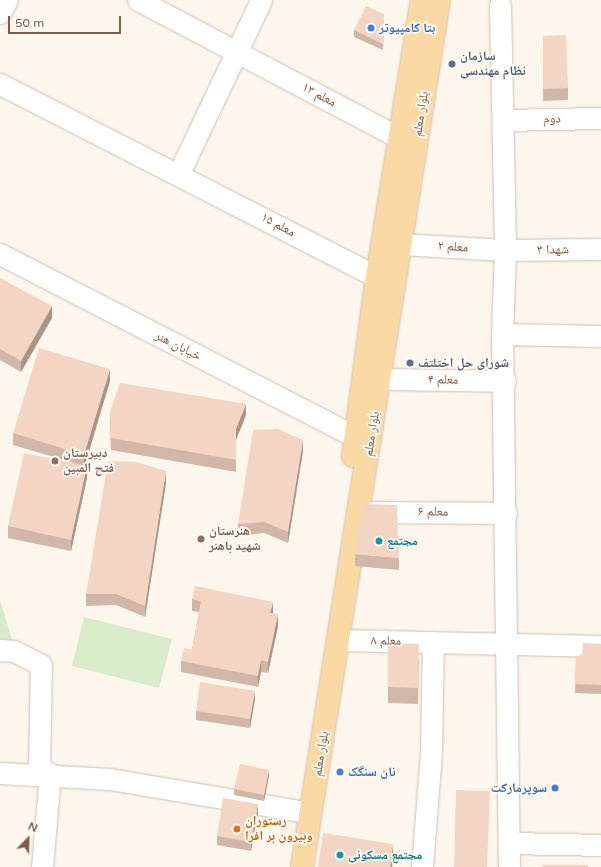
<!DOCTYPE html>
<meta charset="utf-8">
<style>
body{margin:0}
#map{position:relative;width:601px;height:867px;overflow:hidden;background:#fdf6ec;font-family:"Varela Round","Noto Naskh Arabic",sans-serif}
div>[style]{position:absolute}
.green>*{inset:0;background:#d8ecc9}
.roads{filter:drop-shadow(0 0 1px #d1beb0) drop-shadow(0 0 1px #d1beb0)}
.minor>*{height:21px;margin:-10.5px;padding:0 10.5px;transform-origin:10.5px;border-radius:10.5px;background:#fff}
.major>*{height:22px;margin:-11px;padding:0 11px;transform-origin:11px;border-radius:11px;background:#fbd9a5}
.wall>*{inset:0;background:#d1b7a8}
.shaded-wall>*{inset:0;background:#aa9588}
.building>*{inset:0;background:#f3d5c3}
.dots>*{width:11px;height:11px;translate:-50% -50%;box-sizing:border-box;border:2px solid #fffaf3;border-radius:50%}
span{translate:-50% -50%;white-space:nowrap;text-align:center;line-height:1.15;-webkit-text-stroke:3.5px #fffaf3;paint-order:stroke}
.shop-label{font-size:13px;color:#366cbe;font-weight:700}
.left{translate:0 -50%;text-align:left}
.right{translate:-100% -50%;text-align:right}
.service-label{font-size:13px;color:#4e5e75;font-weight:700}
.street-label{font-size:13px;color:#7a5c4d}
.education-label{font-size:13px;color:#785e54;font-weight:700}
.culture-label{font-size:13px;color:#0d838f;font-weight:700}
.food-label{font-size:13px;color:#c56008;font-weight:700}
.north{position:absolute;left:8px;top:819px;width:40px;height:40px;-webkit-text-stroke:3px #fffaf3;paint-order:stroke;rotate:23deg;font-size:11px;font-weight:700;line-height:16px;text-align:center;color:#7a5c4d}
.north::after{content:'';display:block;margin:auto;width:14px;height:18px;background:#7a5c4d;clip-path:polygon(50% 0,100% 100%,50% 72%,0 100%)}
.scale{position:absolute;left:8px;top:16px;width:113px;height:18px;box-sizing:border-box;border:2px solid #7a5c4d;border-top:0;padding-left:5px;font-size:12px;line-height:14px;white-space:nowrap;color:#7a5c4d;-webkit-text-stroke:3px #fffaf3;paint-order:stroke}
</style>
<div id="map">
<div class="green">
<i style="clip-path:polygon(0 600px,12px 640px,0 639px)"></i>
<i style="clip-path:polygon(84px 617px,172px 639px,159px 688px,72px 666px)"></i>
</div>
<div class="roads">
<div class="minor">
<i style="left:138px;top:0;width:296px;rotate:27.8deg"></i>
<i style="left:500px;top:5px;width:245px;rotate:88.8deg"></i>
<i style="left:505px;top:250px;width:84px;rotate:92deg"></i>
<i style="left:502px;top:334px;width:533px;rotate:89.25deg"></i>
<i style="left:0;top:13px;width:15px;rotate:-62deg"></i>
<i style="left:0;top:84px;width:424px;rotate:27.1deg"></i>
<i style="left:503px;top:120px;width:98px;rotate:-1.2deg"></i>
<i style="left:179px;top:173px;width:191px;rotate:-64.6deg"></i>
<i style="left:400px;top:244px;width:105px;rotate:3.3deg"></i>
<i style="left:505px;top:250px;width:96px;rotate:-0.6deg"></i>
<i style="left:0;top:254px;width:400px;rotate:27.2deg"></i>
<i style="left:502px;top:334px;width:99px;rotate:1.2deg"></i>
<i style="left:381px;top:379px;width:124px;rotate:0.9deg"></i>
<i style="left:370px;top:512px;width:136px;rotate:0.4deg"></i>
<i style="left:339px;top:640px;width:262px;rotate:1.3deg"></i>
<i style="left:0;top:650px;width:14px;rotate:4deg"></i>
<i style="left:14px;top:651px;width:30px;rotate:27deg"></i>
<i style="left:41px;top:665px;width:102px;rotate:91.1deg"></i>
<i style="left:39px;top:767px;width:13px;rotate:32deg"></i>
<i style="left:50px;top:774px;width:93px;rotate:94.9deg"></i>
<i style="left:0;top:773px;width:110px;rotate:3.1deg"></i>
<i style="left:110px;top:779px;width:192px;rotate:9.6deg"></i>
<i style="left:509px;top:843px;width:92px;rotate:1.2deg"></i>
<i style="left:422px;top:867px;width:115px;rotate:-85.5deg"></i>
<i style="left:431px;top:752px;width:110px;rotate:-89deg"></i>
</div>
<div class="major">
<i style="left:353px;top:456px;width:181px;rotate:-82.4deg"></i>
<i style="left:377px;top:277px;width:281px;rotate:-80.8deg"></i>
<i style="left:302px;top:867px;width:878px;rotate:-81.02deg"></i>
</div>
</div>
<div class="wall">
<i style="clip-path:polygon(384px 20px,383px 50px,354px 37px,354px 30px)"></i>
<i style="clip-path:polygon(543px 36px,568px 88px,568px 100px,543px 101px)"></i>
<i style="clip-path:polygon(0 278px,52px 318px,21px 372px,0 360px)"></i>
<i style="clip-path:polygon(110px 381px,85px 466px,87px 478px,71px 551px,8px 538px,8px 526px,74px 463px,13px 445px,13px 433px)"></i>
<i style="clip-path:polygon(110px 412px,246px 415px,236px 440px,236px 472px,111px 450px,110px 423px)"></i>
<i style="clip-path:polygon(303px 451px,288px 543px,264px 533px,238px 536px,238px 524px)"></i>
<i style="clip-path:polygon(166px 483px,145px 617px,116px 605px,86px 606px,86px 594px)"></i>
<i style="clip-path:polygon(355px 554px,399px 558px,399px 570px,355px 566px)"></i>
<i style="clip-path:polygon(192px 599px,273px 613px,278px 626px,268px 673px,261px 672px,258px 687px,181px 672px,181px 661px,192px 650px,199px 612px,192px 611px)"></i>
<i style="clip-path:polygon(388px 643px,419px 660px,418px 704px,388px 703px)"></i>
<i style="clip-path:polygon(601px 644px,601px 694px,575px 693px,576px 658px)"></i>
<i style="clip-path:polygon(255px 699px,250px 728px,196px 720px,196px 711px)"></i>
<i style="clip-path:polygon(269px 776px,264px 801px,234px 795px,234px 789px)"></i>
<i style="clip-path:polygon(258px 813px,251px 851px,217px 845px,217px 836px)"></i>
</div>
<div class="shaded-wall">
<i style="clip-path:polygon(52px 306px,52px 318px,21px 372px,21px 361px)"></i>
<i style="clip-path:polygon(110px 369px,110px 381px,84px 467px,84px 455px)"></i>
<i style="clip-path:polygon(246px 404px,246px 415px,236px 440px,236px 472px,236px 429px)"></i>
<i style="clip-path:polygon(303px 440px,303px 451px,288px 543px,288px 532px)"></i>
<i style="clip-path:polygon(87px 466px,87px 478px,71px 551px,71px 540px)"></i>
<i style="clip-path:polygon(166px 471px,166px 483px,145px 617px,145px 606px)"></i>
<i style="clip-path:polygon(273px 602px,273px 613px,270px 613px)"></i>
<i style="clip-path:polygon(278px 614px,278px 626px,268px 673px,268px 662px)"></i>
<i style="clip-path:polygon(261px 660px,261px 672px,258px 687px,258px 676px)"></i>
<i style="clip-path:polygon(255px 691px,255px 699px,250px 728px,250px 719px)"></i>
<i style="clip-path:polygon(269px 770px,269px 776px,264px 801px,264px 795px)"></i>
<i style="clip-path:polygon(258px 804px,258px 813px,251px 851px,251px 842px)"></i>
<i style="clip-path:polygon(393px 844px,393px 860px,392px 867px,390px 867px)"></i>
</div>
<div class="building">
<i style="clip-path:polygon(366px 6px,384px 14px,383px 44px,354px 30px)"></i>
<i style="clip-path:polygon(566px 35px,568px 88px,543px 89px,543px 36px)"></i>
<i style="clip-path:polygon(0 278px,52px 306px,21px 361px,0 349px)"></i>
<i style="clip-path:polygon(39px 348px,110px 369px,84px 455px,13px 433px)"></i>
<i style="clip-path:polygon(120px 383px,246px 404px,236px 429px,236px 460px,111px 438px,110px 412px)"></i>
<i style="clip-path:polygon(278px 429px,303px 440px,288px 532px,264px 522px,238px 524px,253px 430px)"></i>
<i style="clip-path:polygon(24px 453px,87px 466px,71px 540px,8px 526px)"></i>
<i style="clip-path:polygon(108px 461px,136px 462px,166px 471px,145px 606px,116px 594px,86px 594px)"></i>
<i style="clip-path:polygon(363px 504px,397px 505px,399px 558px,355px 554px)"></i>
<i style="clip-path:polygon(195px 586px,273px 602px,270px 613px,278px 614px,268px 662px,261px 660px,258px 676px,181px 661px,184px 648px,192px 650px,201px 601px,192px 599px)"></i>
<i style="clip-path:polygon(388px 643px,419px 644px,418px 688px,388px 687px)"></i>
<i style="clip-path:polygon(583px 643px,601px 644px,601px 685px,575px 684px,576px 658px,582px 655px)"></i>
<i style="clip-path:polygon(200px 682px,255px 691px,250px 719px,196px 711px)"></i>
<i style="clip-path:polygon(240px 764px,269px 770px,264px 795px,234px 789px)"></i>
<i style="clip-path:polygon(456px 790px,490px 791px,487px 867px,454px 867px)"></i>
<i style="clip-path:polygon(223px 798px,258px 804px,251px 842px,217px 836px)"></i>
<i style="clip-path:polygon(323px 833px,393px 844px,390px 867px,318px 867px)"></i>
<i style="clip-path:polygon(542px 865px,588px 865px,588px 867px,542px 867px)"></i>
</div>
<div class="dots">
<i style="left:371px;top:28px;background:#3f7fe0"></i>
<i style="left:452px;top:64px;background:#5c6f8a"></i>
<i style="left:410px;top:363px;background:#5c6f8a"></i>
<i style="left:55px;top:461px;background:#8d6e63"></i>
<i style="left:201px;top:539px;background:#8d6e63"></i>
<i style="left:379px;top:541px;background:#0f9aa8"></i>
<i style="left:340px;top:772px;background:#3f7fe0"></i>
<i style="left:555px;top:788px;background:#3f7fe0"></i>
<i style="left:237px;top:829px;background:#e8710a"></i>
<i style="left:340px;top:855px;background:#0f9aa8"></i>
</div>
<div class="shop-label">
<span class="left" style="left:379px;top:28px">بتا کامپیوتر</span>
<span class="left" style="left:348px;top:772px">نان سنگک</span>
<span class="right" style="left:547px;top:788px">سوپرمارکت</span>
</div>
<div class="service-label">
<span class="left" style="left:460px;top:64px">سازمان<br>نظام مهندسی</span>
<span class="left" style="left:418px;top:363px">شورای حل اختلتف</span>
</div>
<div class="street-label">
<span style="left:319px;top:95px;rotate:28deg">معلم ۱۳</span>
<span style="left:421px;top:114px;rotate:-81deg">بلوار معلم</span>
<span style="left:552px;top:119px;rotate:-1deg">دوم</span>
<span style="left:278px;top:225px;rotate:28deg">معلم ۱۵</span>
<span style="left:453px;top:247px;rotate:4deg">معلم ۲</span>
<span style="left:553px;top:250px;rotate:-1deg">شهدا ۳</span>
<span style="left:178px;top:346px;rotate:27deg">خیابان هنر</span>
<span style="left:443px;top:380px;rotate:1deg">معلم ۴</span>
<span style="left:372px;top:434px;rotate:-81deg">بلوار معلم</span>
<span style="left:433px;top:512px;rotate:1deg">معلم ۶</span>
<span style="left:386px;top:641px;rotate:1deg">معلم ۸</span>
<span style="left:321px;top:754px;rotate:-81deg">بلوار معلم</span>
</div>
<div class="education-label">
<span class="left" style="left:63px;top:461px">دبیرستان<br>فتح المبین</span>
<span class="left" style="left:209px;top:539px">هنرستان<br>شهید باهنر</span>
</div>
<div class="culture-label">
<span class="left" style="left:387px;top:541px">مجتمع</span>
<span class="left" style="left:348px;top:855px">مجتمع مسکونی</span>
</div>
<div class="food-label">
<span class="left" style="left:245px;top:829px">رستوران<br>وبیرون بر افرا</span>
</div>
<div class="north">N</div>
<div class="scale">50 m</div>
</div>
